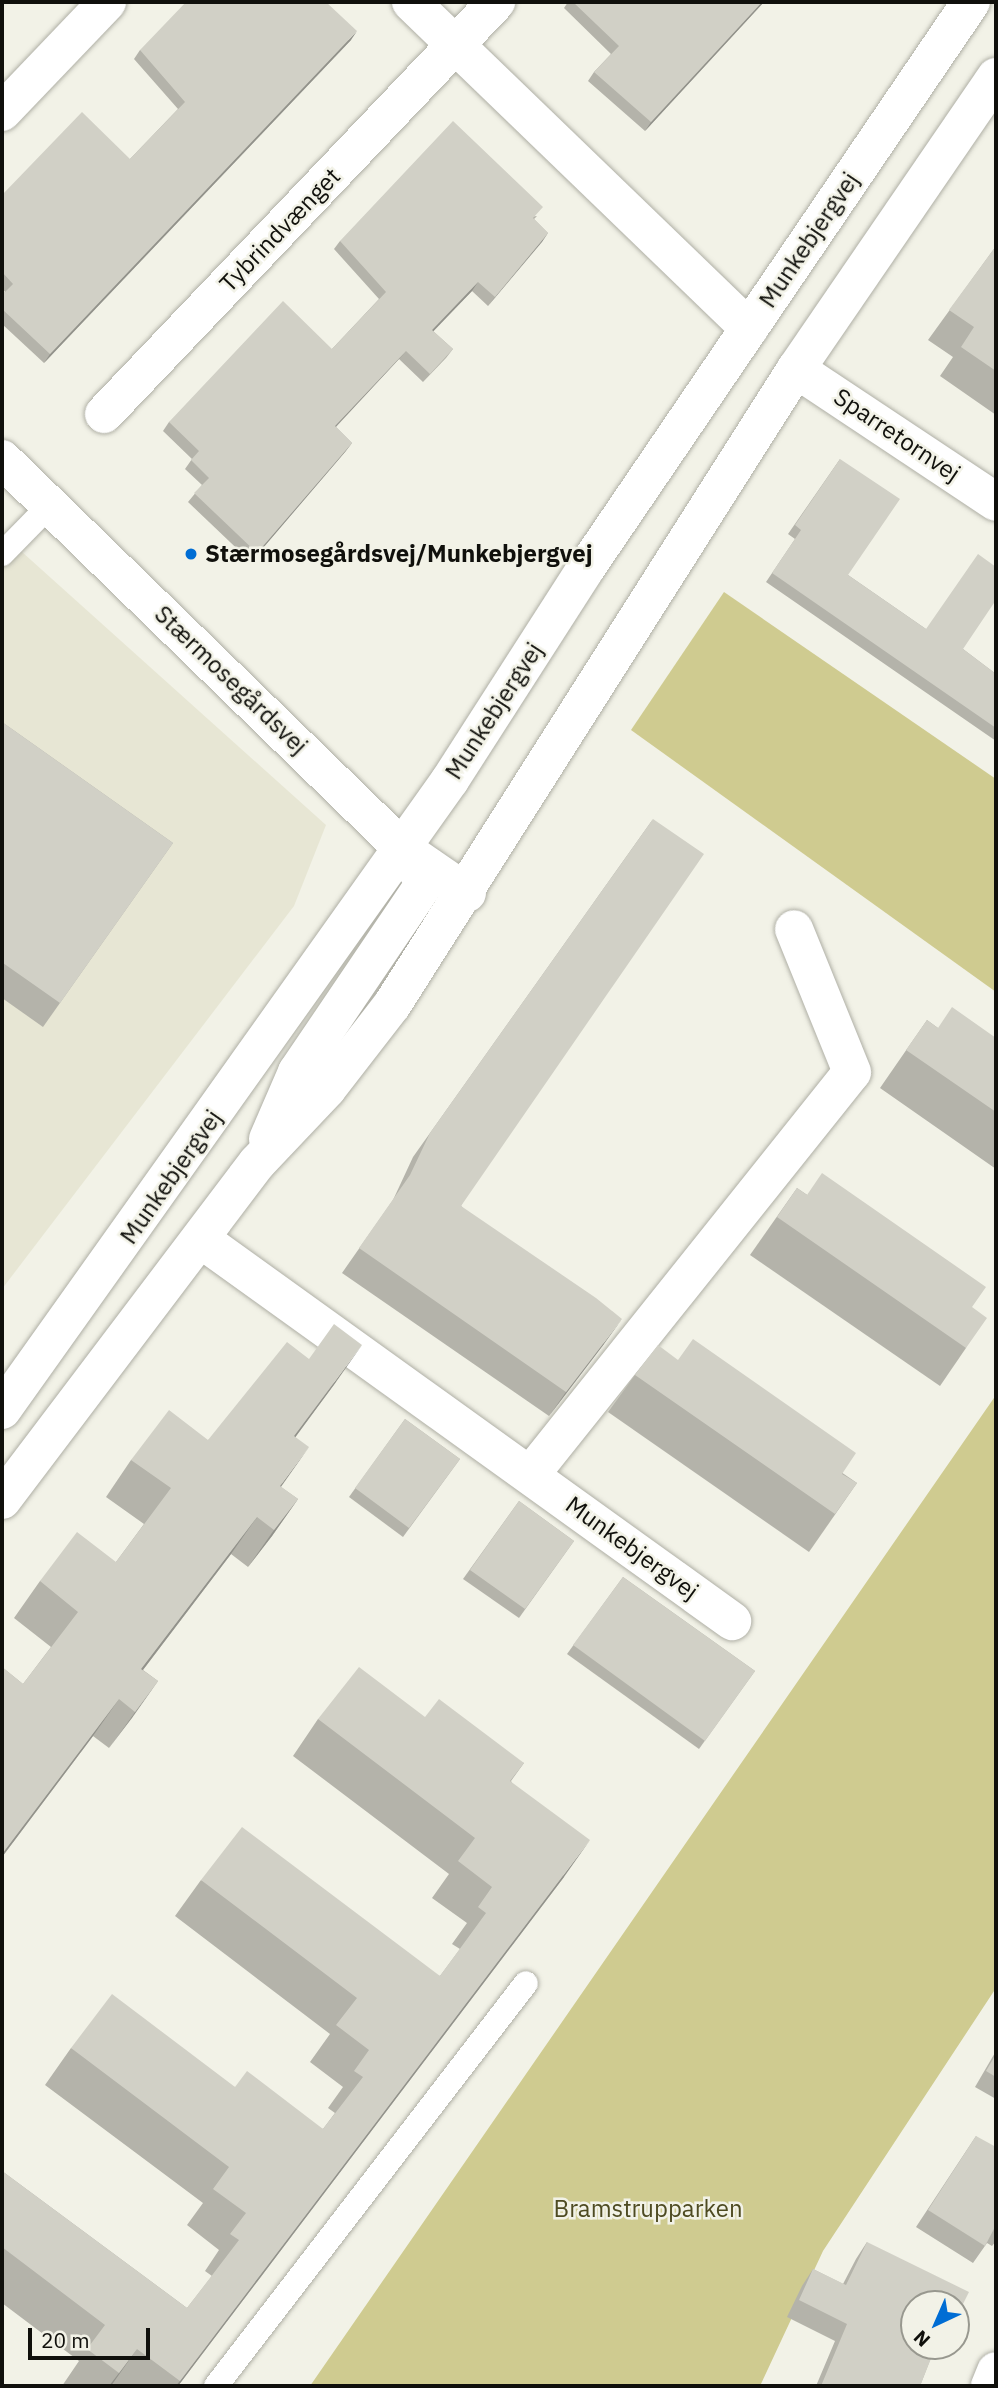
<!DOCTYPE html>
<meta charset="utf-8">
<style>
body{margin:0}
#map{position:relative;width:998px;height:2388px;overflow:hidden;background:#f2f2e7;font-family:"IBM Plex Sans",sans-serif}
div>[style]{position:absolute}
.built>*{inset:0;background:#e7e6d4}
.green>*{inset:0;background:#cfcb90}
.roads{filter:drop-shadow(0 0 2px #afafa5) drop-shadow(0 0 2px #afafa5)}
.service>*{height:24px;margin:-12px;padding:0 12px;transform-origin:12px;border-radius:12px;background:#fff}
.minor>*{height:38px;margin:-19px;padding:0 19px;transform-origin:19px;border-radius:19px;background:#fff}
.tertiary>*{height:38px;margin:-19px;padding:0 19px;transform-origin:19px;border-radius:19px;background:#fff}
.wall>*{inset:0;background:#b4b3aa}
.shaded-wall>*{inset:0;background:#92928b}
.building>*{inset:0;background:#d1d0c6}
.dots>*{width:19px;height:19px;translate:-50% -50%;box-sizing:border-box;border:4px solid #f2f2e7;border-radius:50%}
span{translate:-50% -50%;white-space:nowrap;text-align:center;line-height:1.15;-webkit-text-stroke:5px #f2f2e7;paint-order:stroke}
.street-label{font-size:24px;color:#10100c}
.poi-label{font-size:24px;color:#10100c;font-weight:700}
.left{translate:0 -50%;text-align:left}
.park-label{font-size:24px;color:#4e4b22}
.frame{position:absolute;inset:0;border:4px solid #10100c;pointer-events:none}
.north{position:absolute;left:900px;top:2290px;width:70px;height:70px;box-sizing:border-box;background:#f2f2e7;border:2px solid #98988f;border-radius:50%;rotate:224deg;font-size:19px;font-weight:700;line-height:28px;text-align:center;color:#10100c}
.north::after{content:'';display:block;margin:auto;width:24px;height:32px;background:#006dd4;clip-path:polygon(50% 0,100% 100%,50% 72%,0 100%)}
.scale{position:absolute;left:28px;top:2328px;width:122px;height:32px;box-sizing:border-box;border:4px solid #10100c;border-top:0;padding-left:9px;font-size:21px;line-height:24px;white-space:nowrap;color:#10100c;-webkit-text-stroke:5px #f2f2e7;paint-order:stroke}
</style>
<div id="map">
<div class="built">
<i style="clip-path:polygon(2px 534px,326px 825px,294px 906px,2px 1289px)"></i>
</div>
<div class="green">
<i style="clip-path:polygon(724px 592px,996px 779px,996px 992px,631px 730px)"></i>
<i style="clip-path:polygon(996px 1395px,996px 1988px,823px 2251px,760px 2386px,310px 2386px)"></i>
</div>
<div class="roads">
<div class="service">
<i style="left:2px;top:554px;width:69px;rotate:-45.6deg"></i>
<i style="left:216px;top:2386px;width:508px;rotate:-52.43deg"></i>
</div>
<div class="minor">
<i style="left:411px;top:2px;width:470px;rotate:44deg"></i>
<i style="left:2px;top:112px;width:152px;rotate:-46.3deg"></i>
<i style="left:796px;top:369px;width:240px;rotate:33.6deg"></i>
<i style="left:104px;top:414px;width:569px;rotate:-46.42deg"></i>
<i style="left:202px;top:1240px;width:653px;rotate:35.71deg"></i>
<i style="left:531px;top:1474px;width:514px;rotate:-51.39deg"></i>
<i style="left:852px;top:1072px;width:154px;rotate:-112.1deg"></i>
<i style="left:990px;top:2386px;width:16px;rotate:-68deg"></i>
</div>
<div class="tertiary">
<i style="left:2px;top:459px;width:558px;rotate:44.2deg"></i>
<i style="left:402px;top:848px;width:79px;rotate:34.7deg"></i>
<i style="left:268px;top:1139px;width:73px;rotate:-66.6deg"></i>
<i style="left:297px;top:1072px;width:228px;rotate:-55.9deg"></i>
<i style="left:425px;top:883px;width:40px;rotate:-122.9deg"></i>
<i style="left:2px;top:1410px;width:773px;rotate:-54.58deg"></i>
<i style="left:450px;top:780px;width:248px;rotate:-57.3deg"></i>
<i style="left:584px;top:571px;width:688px;rotate:-55.78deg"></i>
<i style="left:2px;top:1500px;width:423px;rotate:-52.9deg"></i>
<i style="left:257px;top:1163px;width:102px;rotate:-46.6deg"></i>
<i style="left:327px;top:1089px;width:106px;rotate:-52.3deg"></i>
<i style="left:392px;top:1005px;width:753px;rotate:-57.58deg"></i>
<i style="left:796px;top:369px;width:354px;rotate:-55.6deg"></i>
</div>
</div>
<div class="wall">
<i style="clip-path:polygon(568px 2px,764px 2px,645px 131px,588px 81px,594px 72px,611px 54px,564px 8px)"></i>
<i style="clip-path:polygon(351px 40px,44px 363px,2px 324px,2px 295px,5px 292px,2px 288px,2px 195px,130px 159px,178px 109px,134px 59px,140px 50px)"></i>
<i style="clip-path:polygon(537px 216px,534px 219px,548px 233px,488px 306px,472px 291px,433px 331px,453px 349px,446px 358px,423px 382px,399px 359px,336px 427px,352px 443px,345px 452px,251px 562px,188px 502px,202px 485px,185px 469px,192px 459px,163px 431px,169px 422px,332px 349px,379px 299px,334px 249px,340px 241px)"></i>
<i style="clip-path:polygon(996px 246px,996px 415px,940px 376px,953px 357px,928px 340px)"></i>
<i style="clip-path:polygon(840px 459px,848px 575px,926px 629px,963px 649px,996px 674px,996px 741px,766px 582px,795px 539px,788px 534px)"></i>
<i style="clip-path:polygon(2px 722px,173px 843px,43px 1027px,2px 998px)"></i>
<i style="clip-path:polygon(653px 819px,461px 1206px,604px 1344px,549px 1416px,342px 1273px,393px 1200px,413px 1157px)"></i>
<i style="clip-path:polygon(927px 1020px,938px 1028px,996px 1038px,996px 1169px,880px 1088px)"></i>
<i style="clip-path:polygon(797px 1188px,972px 1307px,966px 1348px,940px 1386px,750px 1255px)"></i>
<i style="clip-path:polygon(678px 1360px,857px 1483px,809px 1552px,608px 1412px,635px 1375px)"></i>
<i style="clip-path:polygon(336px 1382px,295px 1437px,281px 1487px,298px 1499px,272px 1536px,248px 1567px,231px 1554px,143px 1670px,158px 1681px,109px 1748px,93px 1736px,2px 1857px,2px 1667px,23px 1684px,51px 1647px,14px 1618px,40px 1581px,116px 1562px,144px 1524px,106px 1497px,131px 1460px,208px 1440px)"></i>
<i style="clip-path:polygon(405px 1419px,460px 1459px,403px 1537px,349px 1497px)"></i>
<i style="clip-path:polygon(519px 1501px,574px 1541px,519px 1618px,463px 1579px)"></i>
<i style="clip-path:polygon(623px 1577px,755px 1671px,699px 1749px,567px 1654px)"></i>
<i style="clip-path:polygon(425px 1717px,524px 1763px,511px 1781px,564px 1877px,178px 2386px,62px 2386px,79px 2361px,2px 2303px,2px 2171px,187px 2308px,212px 2276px,205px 2271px,219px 2250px,187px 2225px,203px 2203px,45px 2085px,71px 2048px,235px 2087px,323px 2129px,335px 2113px,328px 2108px,343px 2087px,310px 2062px,330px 2034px,175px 1916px,201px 1880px,440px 1976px,460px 1949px,452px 1944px,467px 1923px,432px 1898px,449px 1874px,293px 1756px,318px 1719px)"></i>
<i style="clip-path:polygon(996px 2051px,996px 2099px,975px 2087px)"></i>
<i style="clip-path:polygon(976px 2136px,996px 2167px,996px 2241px,992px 2246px,987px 2243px,973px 2263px,916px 2227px)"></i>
<i style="clip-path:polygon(867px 2242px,914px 2346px,941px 2346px,934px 2356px,932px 2355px,920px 2386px,816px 2386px,835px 2341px,787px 2317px,802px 2286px,813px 2269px,843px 2284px,856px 2259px)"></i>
</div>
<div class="shaded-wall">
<i style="clip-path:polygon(762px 2px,764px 2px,645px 131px,651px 122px)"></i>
<i style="clip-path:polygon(357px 31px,351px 40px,44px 363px,50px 354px)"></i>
<i style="clip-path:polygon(548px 233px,542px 242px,488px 306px,495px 297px)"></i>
<i style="clip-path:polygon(478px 282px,472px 291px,426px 339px,432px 330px)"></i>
<i style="clip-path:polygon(406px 351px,399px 359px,328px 435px,335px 426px)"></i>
<i style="clip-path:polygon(352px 443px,345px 452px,251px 562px,257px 553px)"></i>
<i style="clip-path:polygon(622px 1319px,604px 1344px,549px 1416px,566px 1392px)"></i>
<i style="clip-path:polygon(362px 1345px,336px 1382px,269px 1473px,294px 1436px)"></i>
<i style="clip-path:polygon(309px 1447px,283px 1484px,254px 1522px,280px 1486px)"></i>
<i style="clip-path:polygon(298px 1499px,272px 1536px,248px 1567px,274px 1530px)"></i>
<i style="clip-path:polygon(257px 1517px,231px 1554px,120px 1700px,141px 1669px)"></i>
<i style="clip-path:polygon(158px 1681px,132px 1718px,109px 1748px,135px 1712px)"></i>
<i style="clip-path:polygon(119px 1699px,93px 1736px,2px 1857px,2px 1854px)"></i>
<i style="clip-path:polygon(590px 1840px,564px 1877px,178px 2386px,176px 2386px)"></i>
<i style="clip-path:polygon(137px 2349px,111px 2386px,109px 2386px,119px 2373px)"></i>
</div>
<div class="building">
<i style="clip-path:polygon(186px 2px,326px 2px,357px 31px,50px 354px,2px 309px,2px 295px,13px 284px,2px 272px,2px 195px,82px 112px,130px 159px,185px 102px,140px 50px)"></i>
<i style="clip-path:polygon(573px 2px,762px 2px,651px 122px,594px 72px,619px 46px)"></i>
<i style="clip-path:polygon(453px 121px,543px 207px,533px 218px,548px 233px,495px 297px,478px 282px,432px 330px,453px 349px,430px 374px,406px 351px,335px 426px,352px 443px,257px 553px,194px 493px,209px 478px,191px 460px,199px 451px,169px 422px,283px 301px,332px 349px,386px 292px,340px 241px)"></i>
<i style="clip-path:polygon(996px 246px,996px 371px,961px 347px,974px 327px,949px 310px)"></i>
<i style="clip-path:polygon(840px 459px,900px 499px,848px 575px,926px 629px,978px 554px,996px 567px,996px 600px,963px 649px,996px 674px,996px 728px,772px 573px,801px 530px,795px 525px)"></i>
<i style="clip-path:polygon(2px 722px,173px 843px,60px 1003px,3px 963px,2px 965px)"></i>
<i style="clip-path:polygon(653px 819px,704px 854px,461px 1206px,596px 1298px,622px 1319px,566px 1392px,359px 1248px,410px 1175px,430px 1133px)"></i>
<i style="clip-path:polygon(952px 1007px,996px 1038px,996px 1112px,906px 1050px,927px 1020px,938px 1028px)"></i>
<i style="clip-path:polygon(822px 1173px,986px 1287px,972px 1307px,987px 1318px,966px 1348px,777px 1217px,797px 1188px,807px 1195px)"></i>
<i style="clip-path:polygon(334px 1324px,362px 1345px,294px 1436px,309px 1447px,280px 1486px,298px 1499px,274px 1530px,257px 1517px,141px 1669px,158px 1681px,135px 1712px,119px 1699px,2px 1854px,2px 1667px,23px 1684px,78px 1612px,40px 1581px,77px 1532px,116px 1562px,171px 1488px,131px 1460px,169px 1410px,208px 1440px,287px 1342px,309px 1359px)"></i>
<i style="clip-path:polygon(693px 1339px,856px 1453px,842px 1474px,857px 1483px,835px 1514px,635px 1375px,658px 1345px,678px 1360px)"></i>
<i style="clip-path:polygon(405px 1419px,460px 1459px,409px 1528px,355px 1488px)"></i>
<i style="clip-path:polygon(519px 1501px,574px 1541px,525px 1609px,470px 1570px)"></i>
<i style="clip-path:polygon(623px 1577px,755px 1671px,705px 1741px,573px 1645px)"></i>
<i style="clip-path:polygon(359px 1667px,425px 1717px,439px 1699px,524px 1763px,510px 1781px,590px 1840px,180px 2381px,137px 2349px,119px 2373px,87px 2349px,105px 2325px,2px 2247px,2px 2171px,187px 2308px,239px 2240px,230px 2234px,246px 2213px,213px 2189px,229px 2167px,71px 2048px,112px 1994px,235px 2087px,247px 2071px,323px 2129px,363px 2077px,354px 2071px,369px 2050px,336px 2025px,357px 1998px,201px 1880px,242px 1827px,440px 1976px,486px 1913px,478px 1907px,492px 1887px,458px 1861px,475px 1838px,318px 1719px)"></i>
<i style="clip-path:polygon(996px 2054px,996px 2077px,986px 2071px)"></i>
<i style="clip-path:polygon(976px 2136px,996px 2147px,996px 2225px,985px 2246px,928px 2210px)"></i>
<i style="clip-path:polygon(867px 2242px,969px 2292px,956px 2318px,956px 2304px,914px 2304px,914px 2346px,936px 2346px,920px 2386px,821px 2386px,847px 2324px,799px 2300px,813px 2269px,846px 2285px)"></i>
</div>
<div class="dots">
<i style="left:191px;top:554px;background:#006dd4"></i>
</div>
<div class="street-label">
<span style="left:280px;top:230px;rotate:-46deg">Tybrindvænget</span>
<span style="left:809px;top:240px;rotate:-56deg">Munkebjergvej</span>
<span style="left:897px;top:435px;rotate:34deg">Sparretornvej</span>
<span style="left:231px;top:680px;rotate:44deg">Stærmosegårdsvej</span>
<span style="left:494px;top:711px;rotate:-57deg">Munkebjergvej</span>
<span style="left:171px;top:1177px;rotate:-55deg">Munkebjergvej</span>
<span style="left:632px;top:1548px;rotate:36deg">Munkebjergvej</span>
</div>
<div class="poi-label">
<span class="left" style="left:205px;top:554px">Stærmosegårdsvej/Munkebjergvej</span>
</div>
<div class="park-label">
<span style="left:648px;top:2209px">Bramstrupparken</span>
</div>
<div class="frame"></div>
<div class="north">N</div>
<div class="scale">20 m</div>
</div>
